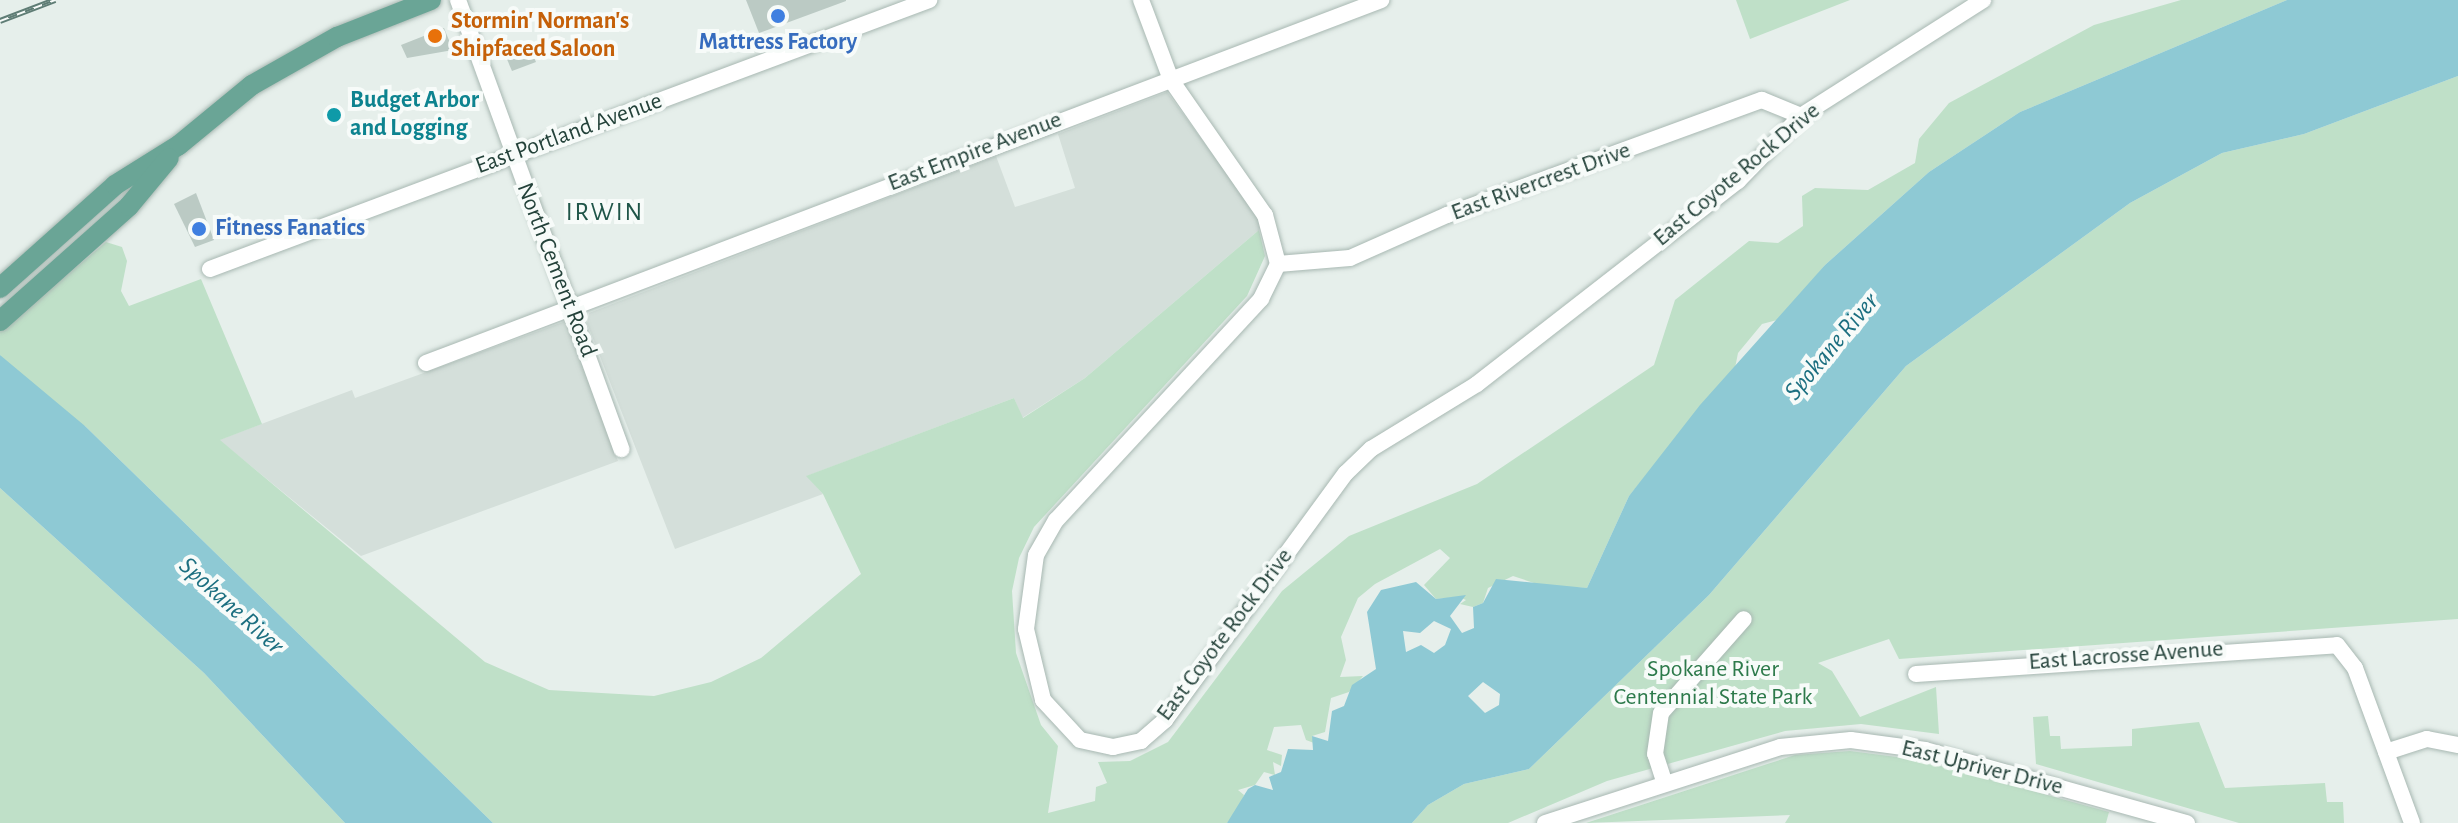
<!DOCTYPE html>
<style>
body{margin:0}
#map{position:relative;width:2458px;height:823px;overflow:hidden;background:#e6efeb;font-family:"Alegreya Sans",sans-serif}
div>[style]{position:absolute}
.built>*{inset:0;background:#d4dfda}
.green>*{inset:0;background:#bfe0c8}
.water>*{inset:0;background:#8ec9d4}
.building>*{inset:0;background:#bbcac4}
.roads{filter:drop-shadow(0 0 2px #a8b8b2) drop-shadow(0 0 2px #a8b8b2)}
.minor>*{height:16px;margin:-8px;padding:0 8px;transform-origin:8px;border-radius:8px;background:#fff}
.major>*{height:20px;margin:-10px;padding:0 10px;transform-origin:10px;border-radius:10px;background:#6aa596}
.rail>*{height:6px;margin-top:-3px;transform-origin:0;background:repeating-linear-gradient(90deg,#f7fbf9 0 9px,#5f7d75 0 18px);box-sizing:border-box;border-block:2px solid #5f7d75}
.dots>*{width:22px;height:22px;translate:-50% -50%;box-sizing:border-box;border:4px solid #f7fbf9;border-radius:50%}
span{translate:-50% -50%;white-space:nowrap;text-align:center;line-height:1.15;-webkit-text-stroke:8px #f7fbf9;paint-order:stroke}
.food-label{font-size:24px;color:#c56008;font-weight:700}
.left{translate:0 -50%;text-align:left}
.shop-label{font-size:24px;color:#366cbe;font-weight:700}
.culture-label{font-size:24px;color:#0d838f;font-weight:700}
.street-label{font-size:24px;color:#24423a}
.park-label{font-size:24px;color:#2d7a4b}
.neighbourhood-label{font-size:26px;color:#1f5548;letter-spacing:2px}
.water-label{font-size:26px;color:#1c6f80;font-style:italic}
</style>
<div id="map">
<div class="built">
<i style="clip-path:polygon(1167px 92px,1263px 223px,1259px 230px,1085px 378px,1022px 418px,1014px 398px,807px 476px,823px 494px,675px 549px,587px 323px,589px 313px,996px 156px,1015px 207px,1075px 188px,1058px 134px)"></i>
<i style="clip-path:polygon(566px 321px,618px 461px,361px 556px,219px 440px,352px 390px,355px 398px)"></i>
</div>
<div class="green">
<i style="clip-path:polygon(1736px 0,1850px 0,1750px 39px)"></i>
<i style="clip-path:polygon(2181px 0,2287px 0,2020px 112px,1929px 172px,1825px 265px,1781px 319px,1762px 324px,1738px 353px,1735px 368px,1629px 496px,1587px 588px,1543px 586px,1513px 576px,1488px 588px,1483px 603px,1473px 607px,1460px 604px,1466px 600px,1459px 597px,1436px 599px,1424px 585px,1450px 558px,1440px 549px,1375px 584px,1358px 598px,1341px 637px,1346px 660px,1340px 677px,1363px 676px,1349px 692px,1331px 698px,1325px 732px,1312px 736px,1314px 743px,1306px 740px,1301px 725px,1274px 727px,1267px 750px,1282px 755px,1281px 766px,1273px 762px,1275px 775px,1264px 772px,1255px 785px,1238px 790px,1244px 795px,1239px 811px,1227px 823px,493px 823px,85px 426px,24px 407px,0 355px,0 331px,106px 242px,122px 247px,127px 261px,121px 291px,129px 306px,201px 279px,262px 424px,220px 440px,485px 662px,549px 690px,654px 696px,711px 682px,761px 658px,861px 574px,823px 494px,806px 476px,1014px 398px,1023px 418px,1085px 378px,1259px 230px,1265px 256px,1247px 296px,1034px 527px,1019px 558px,1012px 591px,1016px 653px,1041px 725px,1058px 746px,1048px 813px,1095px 801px,1096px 787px,1107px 783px,1098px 762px,1130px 761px,1168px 742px,1282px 591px,1349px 536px,1477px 484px,1654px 365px,1675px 300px,1749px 241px,1778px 243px,1803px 226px,1802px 196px,1815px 188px,1868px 190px,1915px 163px,1919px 139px,1949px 103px,2094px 25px)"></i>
<i style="clip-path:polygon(2458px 76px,2458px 619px,1899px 659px,1889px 639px,1818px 663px,1832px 671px,1860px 717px,1936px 687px,1939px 734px,1861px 724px,1785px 731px,1607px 781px,1508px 823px,1412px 823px,1428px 805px,1464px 784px,1529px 769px,1709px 595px,1906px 366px,2130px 203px,2222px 153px,2304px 134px)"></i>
<i style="clip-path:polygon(0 488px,204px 673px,345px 823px,0 823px)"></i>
<i style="clip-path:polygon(2048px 716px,2050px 736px,2060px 736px,2061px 749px,2132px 746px,2132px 729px,2199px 722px,2225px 788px,2325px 783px,2327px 802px,2343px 802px,2344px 823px,2239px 823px,2036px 764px,2033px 717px)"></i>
<i style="clip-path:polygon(1850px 751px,1920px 760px,2109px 812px,2106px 823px,1785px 823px,1790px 815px,1586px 823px,1795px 755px)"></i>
</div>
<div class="water">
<i style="clip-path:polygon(evenodd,2287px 0,2458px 0,2458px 76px,2304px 134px,2222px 153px,2130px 203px,1906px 366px,1709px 595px,1529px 769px,1464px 784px,1428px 805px,1412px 823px,1227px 823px,1248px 789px,1255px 785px,1273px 790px,1269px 777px,1281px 772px,1288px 749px,1313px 750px,1312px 736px,1328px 741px,1332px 711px,1344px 706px,1352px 685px,1376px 669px,1367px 612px,1381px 590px,1416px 582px,1436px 599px,1466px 595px,1450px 616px,1462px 633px,1474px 628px,1473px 607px,1483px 603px,1496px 579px,1587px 588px,1629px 496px,1700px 405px,1825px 265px,1929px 172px,2020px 112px,2287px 0,1434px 621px,1451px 629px,1445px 645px,1434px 653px,1421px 645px,1406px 652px,1403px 631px,1420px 633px,1434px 621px,2287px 0,1483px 682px,1500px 694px,1499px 705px,1485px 713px,1468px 696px,1483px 682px)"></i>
<i style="clip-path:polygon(0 355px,85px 426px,493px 823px,345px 823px,204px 673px,0 488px)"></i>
</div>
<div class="building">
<i style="clip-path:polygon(746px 0,846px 0,846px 1px,759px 33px)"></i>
<i style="clip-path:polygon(444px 28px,453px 50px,407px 58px,401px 45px)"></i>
<i style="clip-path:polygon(530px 48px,536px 62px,512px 71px,506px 57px)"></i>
<i style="clip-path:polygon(196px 193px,214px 240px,195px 247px,174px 204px)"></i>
</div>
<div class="roads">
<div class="minor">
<i style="left:458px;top:0;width:478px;rotate:70deg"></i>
<i style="left:1141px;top:0;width:85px;rotate:69.4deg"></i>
<i style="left:1171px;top:80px;width:165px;rotate:55.2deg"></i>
<i style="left:1265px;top:215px;width:51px;rotate:75.1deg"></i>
<i style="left:1278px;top:264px;width:39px;rotate:116deg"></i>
<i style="left:1261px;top:299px;width:301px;rotate:132.8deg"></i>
<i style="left:1056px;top:520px;width:40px;rotate:119.7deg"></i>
<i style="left:1036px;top:555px;width:75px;rotate:97.7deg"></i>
<i style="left:1026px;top:629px;width:73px;rotate:76.5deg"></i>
<i style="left:1043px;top:700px;width:54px;rotate:47.2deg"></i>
<i style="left:1080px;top:740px;width:34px;rotate:12deg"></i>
<i style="left:1113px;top:747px;width:29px;rotate:-12deg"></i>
<i style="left:1141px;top:741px;width:32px;rotate:-41deg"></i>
<i style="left:1165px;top:720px;width:306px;rotate:-53.8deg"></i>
<i style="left:1346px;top:473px;width:35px;rotate:-44deg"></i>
<i style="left:1371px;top:449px;width:124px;rotate:-31.5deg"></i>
<i style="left:1477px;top:384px;width:331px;rotate:-37.9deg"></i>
<i style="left:1738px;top:181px;width:91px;rotate:-45.9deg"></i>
<i style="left:1801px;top:116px;width:216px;rotate:-32.5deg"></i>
<i style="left:1278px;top:264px;width:72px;rotate:-4.8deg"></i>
<i style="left:1350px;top:258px;width:106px;rotate:-23.9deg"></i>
<i style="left:1447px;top:215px;width:335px;rotate:-20.1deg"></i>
<i style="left:1762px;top:100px;width:42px;rotate:22.3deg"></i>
<i style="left:210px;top:269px;width:768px;rotate:-20.51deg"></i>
<i style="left:426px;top:363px;width:1022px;rotate:-20.81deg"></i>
<i style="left:1916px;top:674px;width:422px;rotate:-3.9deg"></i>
<i style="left:2337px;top:645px;width:29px;rotate:52deg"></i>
<i style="left:2355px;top:668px;width:165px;rotate:69.8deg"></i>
<i style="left:2386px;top:752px;width:43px;rotate:-17.6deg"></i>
<i style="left:2427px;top:739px;width:32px;rotate:11deg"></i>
<i style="left:1664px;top:781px;width:28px;rotate:-108deg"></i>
<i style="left:1655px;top:754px;width:41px;rotate:-81.7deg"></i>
<i style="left:1661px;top:713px;width:125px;rotate:-48.6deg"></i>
<i style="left:1545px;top:823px;width:247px;rotate:-17.9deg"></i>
<i style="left:1780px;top:747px;width:71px;rotate:-5.6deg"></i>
<i style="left:1851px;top:740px;width:75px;rotate:7.7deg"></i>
<i style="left:1925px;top:750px;width:272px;rotate:15.6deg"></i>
</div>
<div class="major">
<i style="left:0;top:288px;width:154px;rotate:-41.8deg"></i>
<i style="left:115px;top:185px;width:75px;rotate:-32deg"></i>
<i style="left:179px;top:145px;width:94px;rotate:-39.4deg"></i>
<i style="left:252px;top:85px;width:98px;rotate:-29.5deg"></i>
<i style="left:337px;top:37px;width:101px;rotate:-21.5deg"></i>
<i style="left:0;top:321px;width:173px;rotate:-41.7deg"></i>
<i style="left:129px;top:206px;width:62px;rotate:-50.2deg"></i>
</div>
</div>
<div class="rail">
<i style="left:0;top:21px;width:59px;rotate:-20.9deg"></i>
</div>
<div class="dots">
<i style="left:778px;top:16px;background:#3f7fe0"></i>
<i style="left:435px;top:36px;background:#e8710a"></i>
<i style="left:334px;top:115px;background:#0f9aa8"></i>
<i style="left:199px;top:229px;background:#3f7fe0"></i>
</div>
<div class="food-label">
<span class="left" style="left:451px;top:36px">Stormin' Norman's<br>Shipfaced Saloon</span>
</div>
<div class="shop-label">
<span style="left:778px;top:43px">Mattress Factory</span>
<span class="left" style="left:215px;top:229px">Fitness Fanatics</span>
</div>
<div class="culture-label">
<span class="left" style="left:350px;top:115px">Budget Arbor<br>and Logging</span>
</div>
<div class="street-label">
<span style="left:569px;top:134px;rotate:-20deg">East Portland Avenue</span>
<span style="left:975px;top:152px;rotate:-21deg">East Empire Avenue</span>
<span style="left:1737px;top:175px;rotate:-40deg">East Coyote Rock Drive</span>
<span style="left:1541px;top:182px;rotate:-20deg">East Rivercrest Drive</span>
<span style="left:556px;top:270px;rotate:69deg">North Cement Road</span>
<span style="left:1225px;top:635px;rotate:-53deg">East Coyote Rock Drive</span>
<span style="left:2126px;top:656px;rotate:-4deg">East Lacrosse Avenue</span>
<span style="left:1982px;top:768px;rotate:14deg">East Upriver Drive</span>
</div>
<div class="park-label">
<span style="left:1713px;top:684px">Spokane River<br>Centennial State Park</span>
</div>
<div class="neighbourhood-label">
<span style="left:605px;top:213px">IRWIN</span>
</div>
<div class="water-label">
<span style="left:1832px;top:347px;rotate:-50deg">Spokane River</span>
<span style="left:231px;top:606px;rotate:42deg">Spokane River</span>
</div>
</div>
